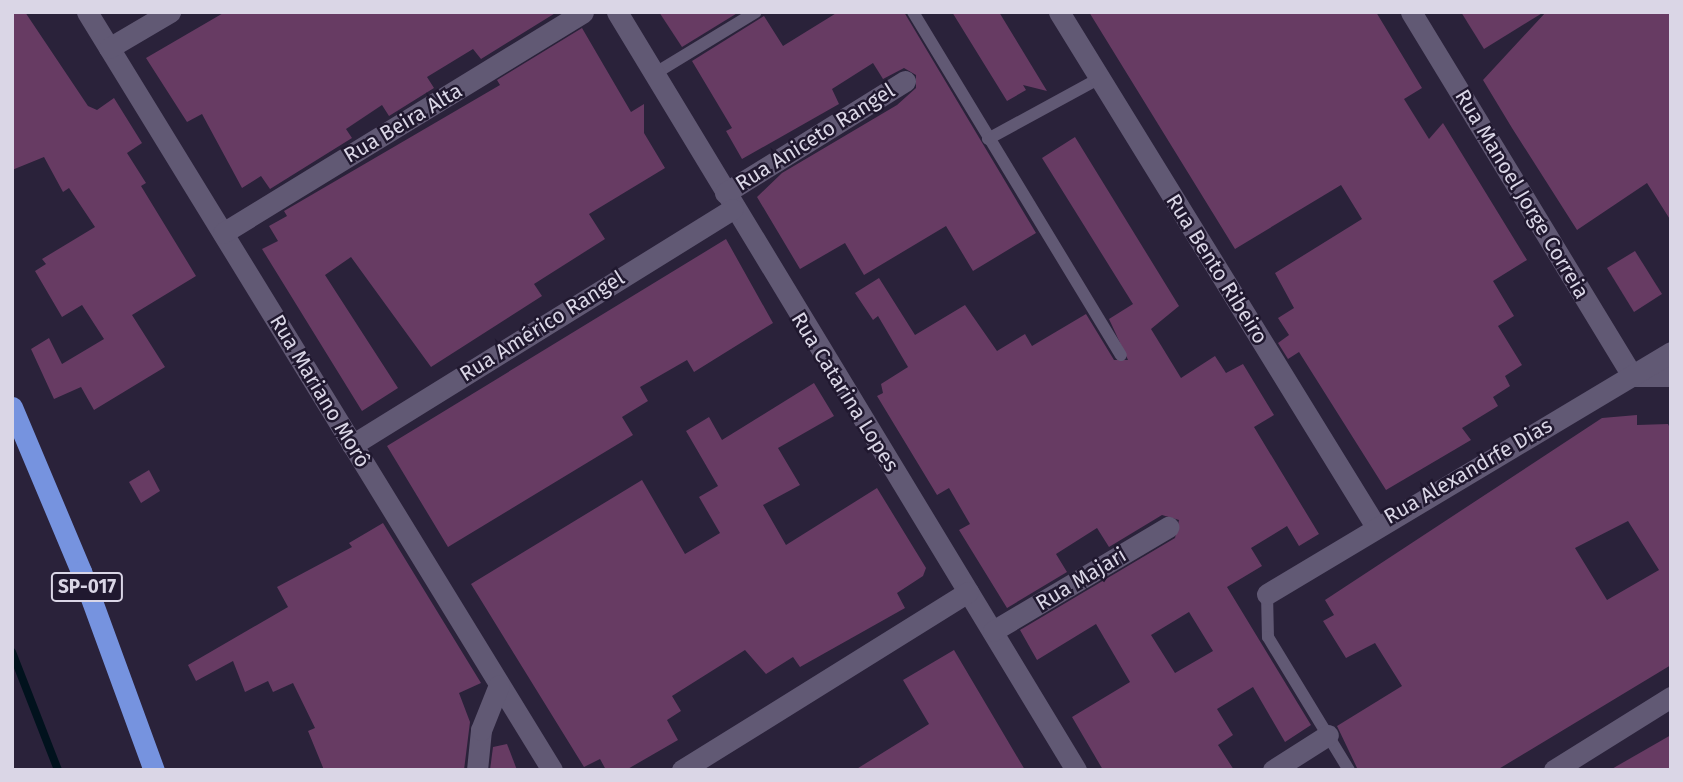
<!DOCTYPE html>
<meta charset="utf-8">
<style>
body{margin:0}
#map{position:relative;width:1683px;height:782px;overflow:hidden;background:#2a223a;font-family:"Fira Sans",sans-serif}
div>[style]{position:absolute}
.stream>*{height:8px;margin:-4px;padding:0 4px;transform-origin:4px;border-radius:4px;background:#01121d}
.building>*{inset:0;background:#673b63}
.lane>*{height:12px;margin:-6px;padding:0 6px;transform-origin:6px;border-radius:6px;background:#615974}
.street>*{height:21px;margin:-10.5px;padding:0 10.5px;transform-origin:10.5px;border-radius:10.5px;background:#615974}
.highway>*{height:21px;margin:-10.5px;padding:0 10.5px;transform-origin:10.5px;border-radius:10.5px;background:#7693df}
span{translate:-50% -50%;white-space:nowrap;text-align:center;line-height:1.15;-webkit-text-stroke:5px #20182f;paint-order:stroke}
.shield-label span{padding:2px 5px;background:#20182f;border:2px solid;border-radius:5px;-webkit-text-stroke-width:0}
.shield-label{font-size:19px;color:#dad6e6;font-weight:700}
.street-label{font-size:21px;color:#dad6e6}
.frame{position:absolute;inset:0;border:14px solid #dad6e6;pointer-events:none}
</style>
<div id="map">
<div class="stream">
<i style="left:12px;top:652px;width:127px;rotate:68.7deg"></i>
</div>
<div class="building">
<i style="clip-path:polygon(12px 12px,25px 12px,88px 106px,97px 110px,114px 98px,142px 143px,127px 153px,146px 183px,141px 186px,196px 276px,132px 315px,165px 367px,94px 410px,81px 387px,54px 399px,31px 349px,49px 338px,62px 364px,104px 339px,82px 305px,62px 317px,35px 271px,46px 264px,42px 259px,95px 227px,69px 188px,63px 192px,44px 157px,12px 170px)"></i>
<i style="clip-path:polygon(225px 12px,557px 12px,481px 59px,473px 49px,427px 77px,434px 88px,389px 116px,382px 105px,346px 129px,352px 138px,270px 189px,261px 176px,242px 188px,202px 114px,187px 122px,146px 58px)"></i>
<i style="clip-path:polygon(659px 12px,739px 12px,682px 47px)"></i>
<i style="clip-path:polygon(838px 12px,904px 12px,1036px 233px,973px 271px,946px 226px,864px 275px,845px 243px,800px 269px,757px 197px,782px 173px,897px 105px,916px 88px,916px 75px,904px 68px,883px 79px,873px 63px,832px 89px,839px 104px,742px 159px,726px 131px,732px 128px,692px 61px,764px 16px,783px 46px)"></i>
<i style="clip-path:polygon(952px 12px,999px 12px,1047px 91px,1023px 85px,1026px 90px,1007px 101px)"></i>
<i style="clip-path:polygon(1089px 12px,1376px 12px,1422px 88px,1404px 99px,1429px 139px,1443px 123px,1527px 260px,1493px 281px,1514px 316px,1498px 326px,1522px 365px,1505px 376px,1510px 386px,1493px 397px,1498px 406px,1462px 428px,1471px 440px,1386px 490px,1299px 352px,1288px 359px,1278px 343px,1289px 335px,1278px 318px,1294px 308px,1275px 273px,1362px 219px,1341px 185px,1235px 249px)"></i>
<i style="clip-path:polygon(1461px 12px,1544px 12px,1484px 49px)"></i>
<i style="clip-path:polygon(1546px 12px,1671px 12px,1671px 221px,1647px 183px,1577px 230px,1512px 128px,1483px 80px)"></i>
<i style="clip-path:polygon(582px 28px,631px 112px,644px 104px,644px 133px,665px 168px,589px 214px,605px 239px,534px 284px,542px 296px,431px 367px,351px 257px,325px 275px,398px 388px,362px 411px,262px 249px,278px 241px,269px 226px,287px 216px,284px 211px,500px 85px,497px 80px)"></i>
<i style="clip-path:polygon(evenodd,1075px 137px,1179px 306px,1151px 329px,1181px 378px,1215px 356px,1226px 373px,1243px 364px,1274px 415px,1254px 427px,1319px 534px,1299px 546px,1287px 526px,1251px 548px,1262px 566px,1227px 587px,1311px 725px,1285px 742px,1253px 687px,1217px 709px,1233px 735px,1218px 745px,1234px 770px,1103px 770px,1072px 717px,1130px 682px,1096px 624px,1037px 660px,1020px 630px,1175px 538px,1179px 520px,1162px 515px,1109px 547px,1097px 528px,1056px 554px,1067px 572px,1007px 608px,959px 530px,970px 524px,949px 488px,937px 495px,877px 396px,883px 393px,881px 384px,908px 367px,878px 316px,873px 320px,855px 293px,879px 278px,915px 335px,965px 305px,997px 351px,1025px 334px,1032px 346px,1086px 314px,1114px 360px,1128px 360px,1109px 319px,1133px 304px,1042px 158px,1075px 137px,1189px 612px,1213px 651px,1175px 673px,1151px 635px,1189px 612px)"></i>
<i style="clip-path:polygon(726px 239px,773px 323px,694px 372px,687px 360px,640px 387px,648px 401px,622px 417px,633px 435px,448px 547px,387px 446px)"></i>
<i style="clip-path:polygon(1635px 251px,1662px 294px,1634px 312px,1607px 268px)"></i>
<i style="clip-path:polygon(814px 383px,834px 416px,778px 448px,800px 485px,763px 505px,786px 545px,877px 488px,926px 568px,923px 576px,897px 593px,905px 608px,800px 667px,793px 657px,766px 674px,745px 650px,672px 696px,681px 711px,667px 720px,678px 740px,626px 770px,606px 770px,600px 759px,584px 767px,471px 584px,642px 480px,685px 554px,720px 533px,699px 497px,718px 486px,686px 431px,709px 417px,722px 440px)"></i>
<i style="clip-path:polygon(evenodd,1637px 415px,1637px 425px,1668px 424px,1671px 430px,1671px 665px,1497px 770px,1358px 770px,1337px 726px,1402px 686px,1375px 643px,1346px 658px,1323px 621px,1334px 615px,1325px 600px,1602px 418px,1637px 415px,1628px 521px,1659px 570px,1607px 600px,1575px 548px,1628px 521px)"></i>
<i style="clip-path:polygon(149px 470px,160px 491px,141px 503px,129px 482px)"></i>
<i style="clip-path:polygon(383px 523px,481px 683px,459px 693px,470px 722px,464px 770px,324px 770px,308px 731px,315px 728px,293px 683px,273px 692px,268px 681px,245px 692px,233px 661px,196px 681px,188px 665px,288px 607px,277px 587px,352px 547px,349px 543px)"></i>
<i style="clip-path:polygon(954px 650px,1025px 770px,855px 770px,929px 724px,903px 680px)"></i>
<i style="clip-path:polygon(1671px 735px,1671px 770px,1610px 770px)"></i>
<i style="clip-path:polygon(507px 744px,517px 770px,490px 770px,493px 747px)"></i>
</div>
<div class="lane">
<i style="left:913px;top:12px;width:401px;rotate:58.8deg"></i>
<i style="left:654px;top:74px;width:119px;rotate:-31.3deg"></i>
<i style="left:988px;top:139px;width:128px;rotate:-28.6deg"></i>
<i style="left:1267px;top:594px;width:43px;rotate:88.7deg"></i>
<i style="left:1268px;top:637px;width:156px;rotate:58.7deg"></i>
</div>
<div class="street">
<i style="left:87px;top:12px;width:889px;rotate:58.47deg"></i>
<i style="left:617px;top:12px;width:886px;rotate:58.8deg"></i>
<i style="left:1059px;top:12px;width:603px;rotate:58.37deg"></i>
<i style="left:1411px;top:12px;width:426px;rotate:58.7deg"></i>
<i style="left:1632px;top:376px;width:39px"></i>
<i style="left:109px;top:48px;width:71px;rotate:-30.5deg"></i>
<i style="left:725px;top:193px;width:212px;rotate:-31.9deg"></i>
<i style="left:223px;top:233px;width:422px;rotate:-31.5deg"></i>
<i style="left:352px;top:445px;width:448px;rotate:-31.8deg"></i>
<i style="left:1267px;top:594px;width:471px;rotate:-30.9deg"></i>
<i style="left:993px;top:631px;width:204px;rotate:-30.7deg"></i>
<i style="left:477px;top:770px;width:40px;rotate:-84.3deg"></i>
<i style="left:481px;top:730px;width:48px;rotate:-68.2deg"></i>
<i style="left:682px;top:770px;width:337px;rotate:-31.9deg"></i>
<i style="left:1273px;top:770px;width:65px;rotate:-32.5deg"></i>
<i style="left:1554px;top:770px;width:138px;rotate:-32deg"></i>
</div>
<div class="highway">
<i style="left:12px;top:407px;width:178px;rotate:67.2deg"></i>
<i style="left:81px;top:571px;width:212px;rotate:69.9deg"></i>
</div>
<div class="shield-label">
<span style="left:87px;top:587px">SP-017</span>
</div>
<div class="street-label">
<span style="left:403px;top:123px;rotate:-31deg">Rua Beira Alta</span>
<span style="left:815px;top:137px;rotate:-32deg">Rua Aniceto Rangel</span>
<span style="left:1522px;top:194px;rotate:59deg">Rua Manoel Jorge Correia</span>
<span style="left:1217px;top:269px;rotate:58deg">Rua Bento Ribeiro</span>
<span style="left:542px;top:326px;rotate:-32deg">Rua Américo Rangel</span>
<span style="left:320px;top:391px;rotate:59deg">Rua Mariano Morô</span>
<span style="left:845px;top:392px;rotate:58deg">Rua Catarina Lopes</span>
<span style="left:1468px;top:471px;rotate:-30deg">Rua Alexandrfe Dias</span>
<span style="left:1081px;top:579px;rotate:-31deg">Rua Majari</span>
</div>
<div class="frame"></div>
</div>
